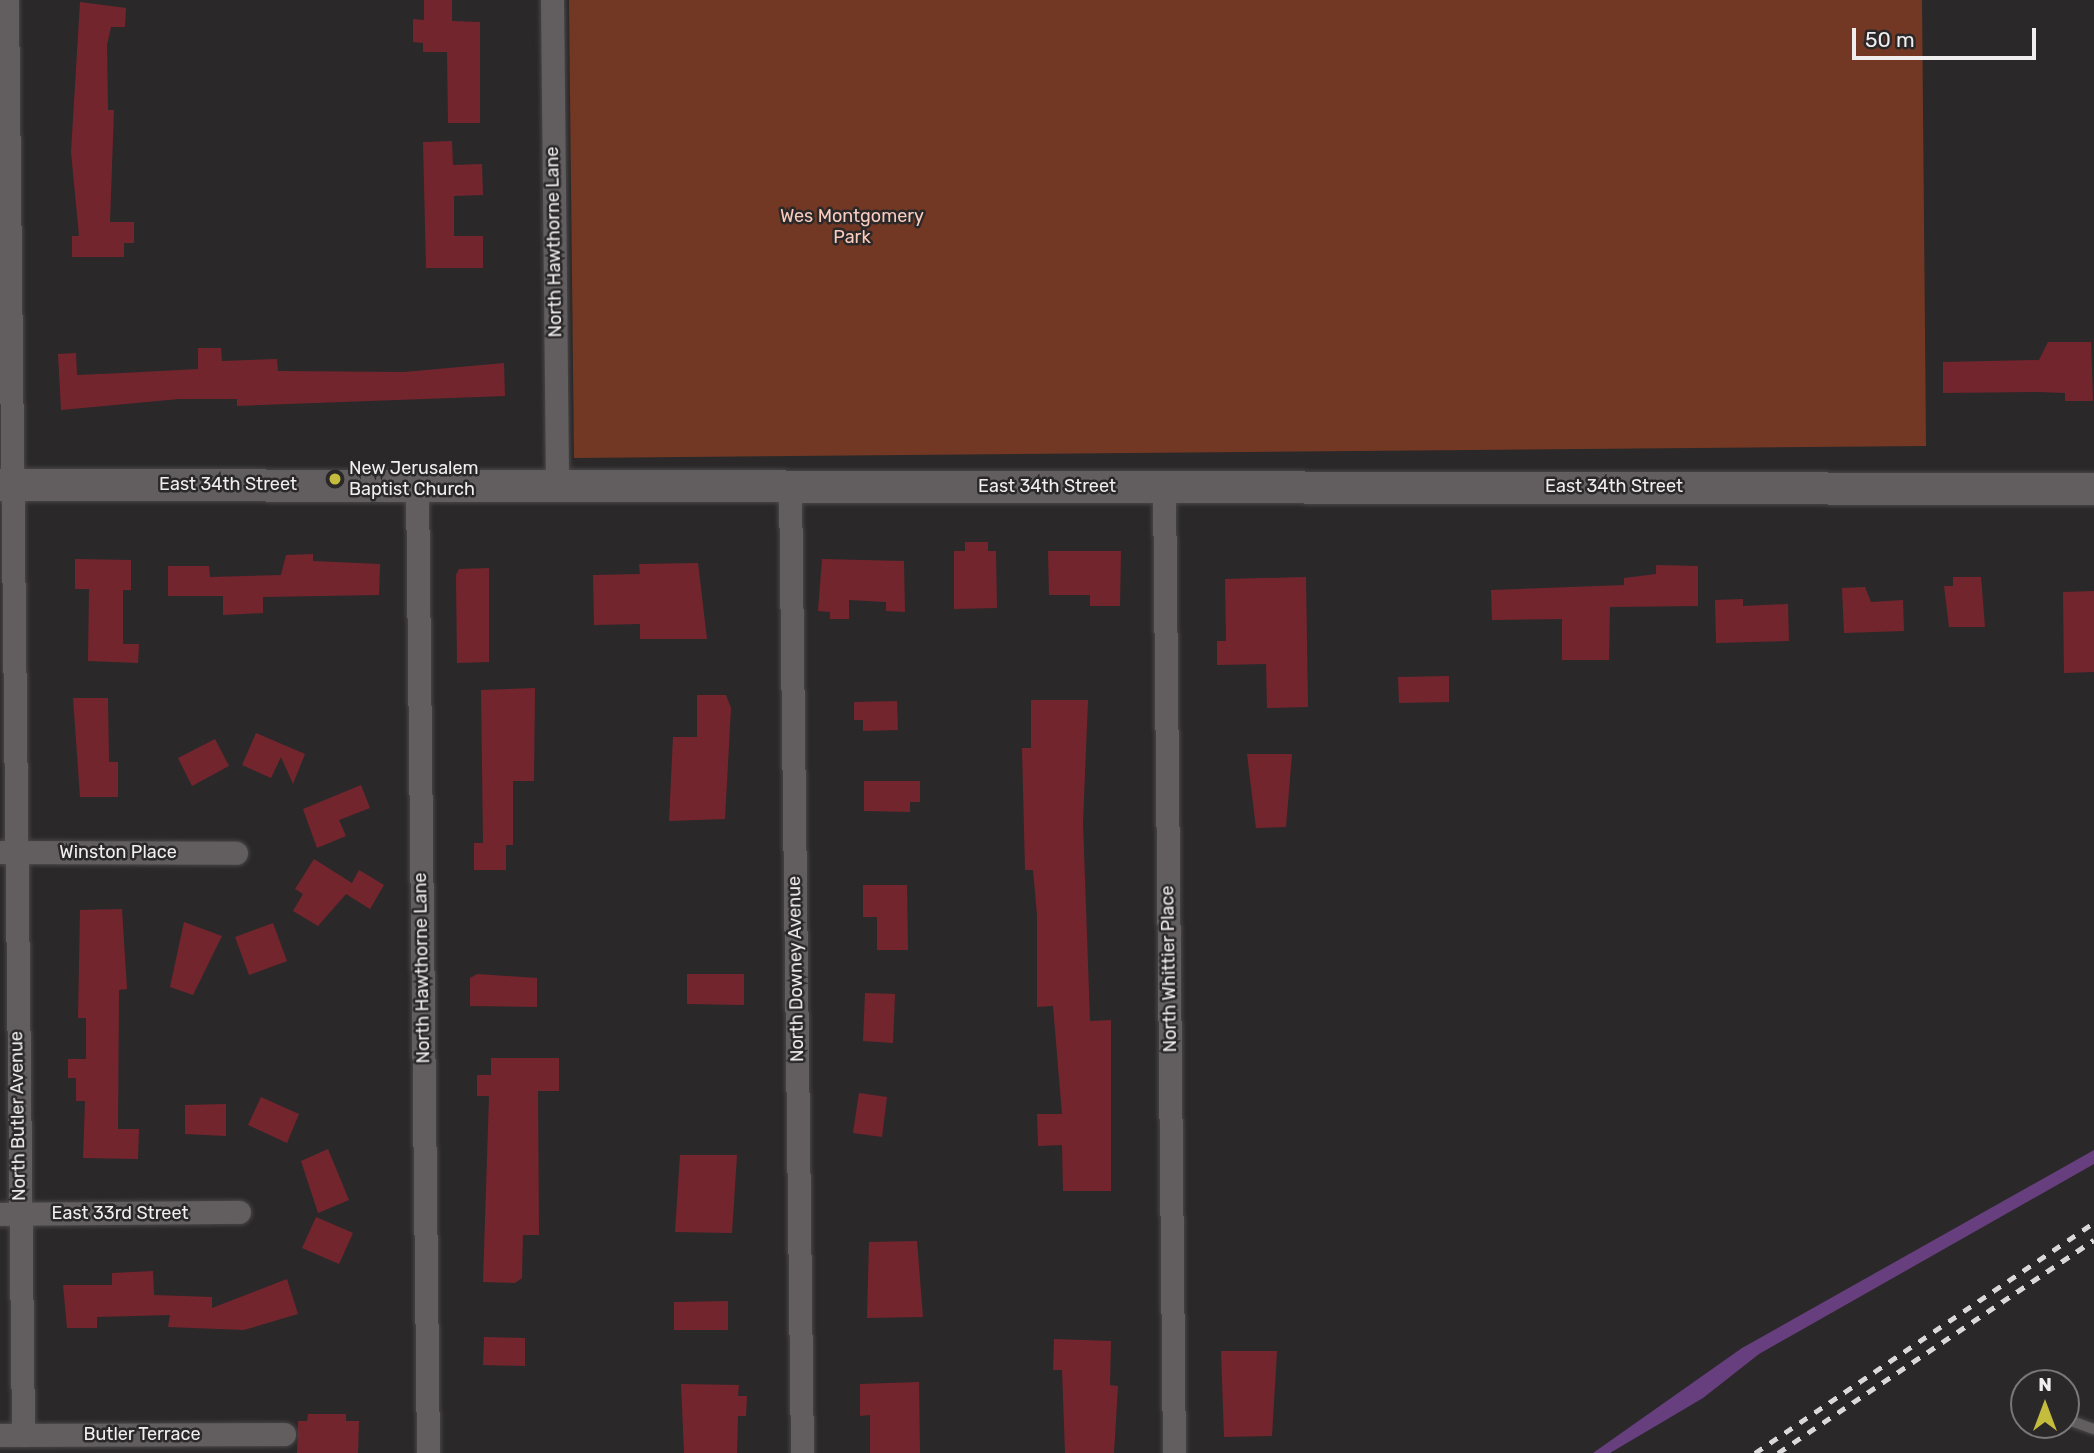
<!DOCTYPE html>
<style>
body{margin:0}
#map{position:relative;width:2094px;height:1453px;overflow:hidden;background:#2b2829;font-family:Rubik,sans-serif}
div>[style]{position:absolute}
.green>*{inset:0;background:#733823}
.water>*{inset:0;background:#673f7f}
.building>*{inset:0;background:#73252e}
.roads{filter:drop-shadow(0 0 2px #494647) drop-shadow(0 0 2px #494647)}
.lane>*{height:10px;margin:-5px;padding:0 5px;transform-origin:5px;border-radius:5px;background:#625e60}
.street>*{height:23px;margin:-11.5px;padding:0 11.5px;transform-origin:11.5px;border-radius:11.5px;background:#625e60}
.secondary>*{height:32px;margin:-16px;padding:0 16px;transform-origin:16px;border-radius:16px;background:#625e60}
.rail>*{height:5px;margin-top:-2.5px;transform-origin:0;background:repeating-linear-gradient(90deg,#dad8d8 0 9px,transparent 0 18px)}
.dots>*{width:19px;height:19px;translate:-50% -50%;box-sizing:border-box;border:4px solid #2b2829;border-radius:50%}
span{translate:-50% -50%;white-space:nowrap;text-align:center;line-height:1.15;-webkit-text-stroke:5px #2b2829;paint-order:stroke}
.park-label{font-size:18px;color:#faccbd}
.street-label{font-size:18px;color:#f0eeee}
.poi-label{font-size:18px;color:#f0eeee}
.left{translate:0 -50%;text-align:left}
.north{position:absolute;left:2010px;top:1369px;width:70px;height:70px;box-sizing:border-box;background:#2b2829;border:2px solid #7a7778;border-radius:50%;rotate:0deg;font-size:19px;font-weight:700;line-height:28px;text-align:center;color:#f0eeee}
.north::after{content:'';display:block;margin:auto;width:24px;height:32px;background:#c4bc3d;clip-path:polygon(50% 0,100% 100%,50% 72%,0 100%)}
.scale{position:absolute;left:1852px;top:28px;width:184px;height:32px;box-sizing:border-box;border:4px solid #f0eeee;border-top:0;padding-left:9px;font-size:21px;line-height:24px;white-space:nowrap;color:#f0eeee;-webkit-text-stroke:5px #2b2829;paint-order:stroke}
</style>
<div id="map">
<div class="green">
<i style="clip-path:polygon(569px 0,1922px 0,1926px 446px,574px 458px)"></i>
</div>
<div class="water">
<i style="clip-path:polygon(2094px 1150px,2094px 1164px,1759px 1354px,1703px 1398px,1610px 1453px,1593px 1453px,1742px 1348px)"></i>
</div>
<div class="building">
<i style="clip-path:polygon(424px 0,452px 0,452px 21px,480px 22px,480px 123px,448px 123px,447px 52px,423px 52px,423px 43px,413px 42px,413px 19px,424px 20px)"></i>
<i style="clip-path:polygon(80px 2px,126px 8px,125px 27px,111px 27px,107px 45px,108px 110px,114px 110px,110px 222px,134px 222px,134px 243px,124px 243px,124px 257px,72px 257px,72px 236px,79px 236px,71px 152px)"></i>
<i style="clip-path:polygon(452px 141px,453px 165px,482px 164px,483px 195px,454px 196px,454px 236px,483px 236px,483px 268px,426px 268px,423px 142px)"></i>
<i style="clip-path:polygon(2048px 342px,2091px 342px,2093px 401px,2065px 401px,2065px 393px,2039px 392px,1943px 393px,1943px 362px,2039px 360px)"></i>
<i style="clip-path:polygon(198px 348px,221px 348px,222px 361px,277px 359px,278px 371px,404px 372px,504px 363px,505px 396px,237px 406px,237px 399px,179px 399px,61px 410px,58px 354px,76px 353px,77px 375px,123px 373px,198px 369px)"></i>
<i style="clip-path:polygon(965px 542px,988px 542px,988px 551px,996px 551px,997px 608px,954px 609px,954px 551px,965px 551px)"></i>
<i style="clip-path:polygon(1048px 551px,1121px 551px,1120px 606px,1090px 606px,1090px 595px,1049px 595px)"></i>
<i style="clip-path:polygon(313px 554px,313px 561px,380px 564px,379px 595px,263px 597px,263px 613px,223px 615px,223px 596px,168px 596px,168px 566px,209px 566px,210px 577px,281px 575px,286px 555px)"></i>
<i style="clip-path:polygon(75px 559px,131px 560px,131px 590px,123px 590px,123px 644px,139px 644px,138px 663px,88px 661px,89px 589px,75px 589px)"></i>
<i style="clip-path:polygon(822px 559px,904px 561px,905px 612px,886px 611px,886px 602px,849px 600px,849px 619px,830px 619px,830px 612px,818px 611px)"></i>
<i style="clip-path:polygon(698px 563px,707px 639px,640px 639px,640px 624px,594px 625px,593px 575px,640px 574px,639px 564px)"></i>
<i style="clip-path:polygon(1656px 565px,1698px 566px,1698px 606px,1610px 607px,1609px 660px,1562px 660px,1562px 619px,1492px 620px,1491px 590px,1624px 585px,1624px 578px,1656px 574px)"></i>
<i style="clip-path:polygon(489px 568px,489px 662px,457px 663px,456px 575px,459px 569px)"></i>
<i style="clip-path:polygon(1306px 577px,1308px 707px,1267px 708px,1266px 664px,1217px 665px,1217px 641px,1226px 641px,1225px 579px)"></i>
<i style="clip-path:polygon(1953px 577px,1981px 577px,1985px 627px,1949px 627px,1944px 586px,1953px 586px)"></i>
<i style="clip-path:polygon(1865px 587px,1871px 602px,1903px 600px,1904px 631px,1844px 633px,1842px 588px)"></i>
<i style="clip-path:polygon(2094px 591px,2094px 672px,2064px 673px,2063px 592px)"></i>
<i style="clip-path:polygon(1743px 599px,1743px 606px,1788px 604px,1789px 641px,1716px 643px,1715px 600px)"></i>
<i style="clip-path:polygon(1449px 676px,1449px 702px,1399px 703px,1398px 677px)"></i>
<i style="clip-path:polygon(535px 688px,534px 781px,513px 781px,513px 845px,506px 845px,506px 870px,474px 870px,474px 843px,483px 843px,481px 690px)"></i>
<i style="clip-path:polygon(697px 695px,726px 695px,731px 708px,725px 819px,669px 821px,673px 737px,697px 737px)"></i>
<i style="clip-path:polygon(73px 698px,108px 698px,109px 762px,118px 762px,118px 797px,80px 797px)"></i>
<i style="clip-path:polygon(1031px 700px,1088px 700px,1083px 823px,1090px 1021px,1111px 1020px,1111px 1191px,1063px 1191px,1062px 1145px,1038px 1146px,1037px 1114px,1062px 1114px,1053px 1006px,1037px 1007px,1037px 915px,1033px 870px,1025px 870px,1022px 748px,1031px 748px)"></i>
<i style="clip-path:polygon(897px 701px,898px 730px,863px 731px,863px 720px,854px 720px,854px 702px)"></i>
<i style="clip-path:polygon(256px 733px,305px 754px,293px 784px,281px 757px,271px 778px,242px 765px)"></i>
<i style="clip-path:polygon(215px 739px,229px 766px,192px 786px,178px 758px)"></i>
<i style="clip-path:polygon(1247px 754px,1292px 754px,1286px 827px,1256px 828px)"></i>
<i style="clip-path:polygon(864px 781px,920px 781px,920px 802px,910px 802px,910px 812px,864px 811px)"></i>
<i style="clip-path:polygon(361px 785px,370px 808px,339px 820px,346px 836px,317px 848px,303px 809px)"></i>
<i style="clip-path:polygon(314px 859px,352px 883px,359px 870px,384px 885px,370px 909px,346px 894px,318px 926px,293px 911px,303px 894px,295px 889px)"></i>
<i style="clip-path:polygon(863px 885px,907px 885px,908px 950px,877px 950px,877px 917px,863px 917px)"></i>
<i style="clip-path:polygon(122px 909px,127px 989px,119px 990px,118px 1129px,139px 1129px,138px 1159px,83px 1158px,85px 1101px,76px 1101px,76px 1078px,68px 1078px,68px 1059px,86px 1059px,86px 1018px,78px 1018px,80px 910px)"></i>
<i style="clip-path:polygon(184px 922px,222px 936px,193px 995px,170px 987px)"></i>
<i style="clip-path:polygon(273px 923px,287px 961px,249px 975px,235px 937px)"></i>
<i style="clip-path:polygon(477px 974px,537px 978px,537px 1007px,470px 1006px,470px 978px)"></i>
<i style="clip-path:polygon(687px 974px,744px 974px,744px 1005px,687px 1004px)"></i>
<i style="clip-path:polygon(865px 993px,895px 994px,893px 1043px,863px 1041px)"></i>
<i style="clip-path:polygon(491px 1058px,559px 1058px,559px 1091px,538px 1091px,539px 1235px,523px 1235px,522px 1278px,515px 1283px,483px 1282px,489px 1096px,477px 1096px,477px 1075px,491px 1075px)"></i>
<i style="clip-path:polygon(859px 1093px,887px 1097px,882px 1137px,853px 1133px)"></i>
<i style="clip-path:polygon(261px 1097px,299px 1114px,287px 1143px,248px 1125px)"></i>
<i style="clip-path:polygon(226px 1104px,226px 1136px,185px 1134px,185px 1105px)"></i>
<i style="clip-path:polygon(328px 1149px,349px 1200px,318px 1213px,301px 1161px)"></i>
<i style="clip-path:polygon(680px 1155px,737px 1155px,732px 1233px,675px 1232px)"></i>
<i style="clip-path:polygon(316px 1217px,353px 1233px,339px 1264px,302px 1248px)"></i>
<i style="clip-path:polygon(917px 1241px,923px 1317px,867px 1318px,869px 1242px)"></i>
<i style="clip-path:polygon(153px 1271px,154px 1295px,212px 1297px,212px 1308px,287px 1279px,298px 1314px,244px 1330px,168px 1327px,170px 1315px,97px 1317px,97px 1328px,67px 1328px,63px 1285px,112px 1285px,112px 1273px)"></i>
<i style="clip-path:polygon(728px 1301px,728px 1330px,674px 1330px,674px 1302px)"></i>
<i style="clip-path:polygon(484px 1337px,525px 1338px,525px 1366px,483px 1365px)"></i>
<i style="clip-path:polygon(1054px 1339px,1111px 1341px,1110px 1385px,1118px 1386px,1114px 1453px,1065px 1453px,1062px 1370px,1053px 1370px)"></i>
<i style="clip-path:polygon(1221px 1351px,1277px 1351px,1272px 1436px,1224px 1437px)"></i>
<i style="clip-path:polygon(919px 1382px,920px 1453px,870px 1453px,870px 1415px,860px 1416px,860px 1384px)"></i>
<i style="clip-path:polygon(681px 1384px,739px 1385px,738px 1396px,747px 1396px,746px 1416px,738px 1416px,737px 1453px,684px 1453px)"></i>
<i style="clip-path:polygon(308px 1414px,346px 1414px,346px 1421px,359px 1421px,358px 1453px,297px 1453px,298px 1421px,307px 1421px)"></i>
</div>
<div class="roads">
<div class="lane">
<i style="left:2066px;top:1419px;width:30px;rotate:20deg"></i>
</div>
<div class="street">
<i style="left:7px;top:0;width:1435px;rotate:89.36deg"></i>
<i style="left:552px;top:0;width:485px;rotate:89.4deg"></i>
<i style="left:417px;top:484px;width:969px;rotate:89.35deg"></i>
<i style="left:790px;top:486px;width:967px;rotate:89.29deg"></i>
<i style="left:1164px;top:486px;width:967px;rotate:89.41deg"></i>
<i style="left:0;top:852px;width:236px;rotate:0.2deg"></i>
<i style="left:0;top:1214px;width:239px;rotate:-0.5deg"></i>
<i style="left:0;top:1435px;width:284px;rotate:-0.2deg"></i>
</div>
<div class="secondary">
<i style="left:0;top:485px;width:2094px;rotate:0.11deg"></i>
</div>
</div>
<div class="rail">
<i style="left:1755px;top:1453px;width:410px;rotate:-34.2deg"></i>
<i style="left:1778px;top:1453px;width:381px;rotate:-34deg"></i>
</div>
<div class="dots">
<i style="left:335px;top:479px;background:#c4bc3d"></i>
</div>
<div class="park-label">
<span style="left:852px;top:227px">Wes Montgomery<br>Park</span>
</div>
<div class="street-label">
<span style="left:554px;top:242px;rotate:-91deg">North Hawthorne Lane</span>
<span style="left:228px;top:484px">East 34th Street</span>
<span style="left:1047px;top:486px">East 34th Street</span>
<span style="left:1614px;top:486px">East 34th Street</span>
<span style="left:118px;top:852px">Winston Place</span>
<span style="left:422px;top:968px;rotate:-91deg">North Hawthorne Lane</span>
<span style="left:796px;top:969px;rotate:-91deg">North Downey Avenue</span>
<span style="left:1169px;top:969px;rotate:-91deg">North Whittier Place</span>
<span style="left:18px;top:1116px;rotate:-91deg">North Butler Avenue</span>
<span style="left:120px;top:1213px">East 33rd Street</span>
<span style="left:142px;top:1434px">Butler Terrace</span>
</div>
<div class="poi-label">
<span class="left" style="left:349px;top:479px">New Jerusalem<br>Baptist Church</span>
</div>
<div class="north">N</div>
<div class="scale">50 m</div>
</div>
